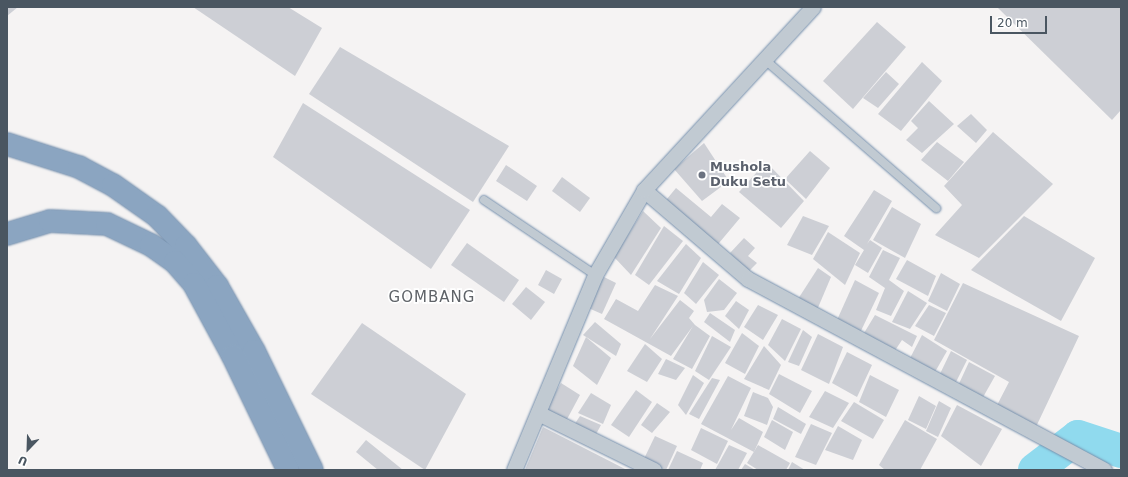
<!DOCTYPE html>
<style>
body{margin:0}
#map{position:relative;width:1128px;height:477px;overflow:hidden;background:#f5f3f3;font-family:"DejaVu Sans",sans-serif}
div>[style]{position:absolute}
.river>*{height:34px;margin:-17px;padding:0 17px;transform-origin:17px;border-radius:17px;background:#90daee}
.building>*{inset:0;background:#cdcfd5}
.roads{filter:drop-shadow(0 0 1px #7690ad) drop-shadow(0 0 1px #7690ad)}
.lane>*{height:8px;margin:-4px;padding:0 4px;transform-origin:4px;border-radius:4px;background:#c1cad2}
.street>*{height:15px;margin:-7.5px;padding:0 7.5px;transform-origin:7.5px;border-radius:7.5px;background:#c1cad2}
.highway>*{height:22px;margin:-11px;padding:0 11px;transform-origin:11px;border-radius:11px;background:#8ba5c1}
.dots>*{width:11px;height:11px;translate:-50% -50%;box-sizing:border-box;border:2px solid #fff;border-radius:50%}
span{translate:-50% -50%;white-space:nowrap;text-align:center;line-height:1.15;-webkit-text-stroke:3.5px #fff;paint-order:stroke}
.worship-label{font-size:13px;color:#5b616d;font-weight:700}
.left{translate:0 -50%;text-align:left}
.quarter-label{font-size:15px;color:#5f6368;letter-spacing:1px}
.frame{position:absolute;inset:0;border:8px solid #4a5661;pointer-events:none}
.north{position:absolute;left:8px;top:429px;width:40px;height:40px;-webkit-text-stroke:3px #fff;paint-order:stroke;rotate:203deg;font-size:11px;font-weight:700;line-height:16px;text-align:center;color:#4a5661}
.north::after{content:'';display:block;margin:auto;width:14px;height:18px;background:#4a5661;clip-path:polygon(50% 0,100% 100%,50% 72%,0 100%)}
.scale{position:absolute;left:990px;top:16px;width:57px;height:18px;box-sizing:border-box;border:2px solid #4a5661;border-top:0;padding-left:5px;font-size:12px;line-height:14px;white-space:nowrap;color:#4a5661;-webkit-text-stroke:3px #fff;paint-order:stroke}
</style>
<div id="map">
<div class="river">
<i style="left:1035px;top:470px;width:54px;rotate:-37.5deg"></i>
<i style="left:1078px;top:437px;width:45px;rotate:18deg"></i>
</div>
<div class="building">
<i style="clip-path:polygon(7px 7px,18px 7px,7px 16px)"></i>
<i style="clip-path:polygon(193px 7px,288px 7px,322px 28px,295px 76px)"></i>
<i style="clip-path:polygon(997px 7px,1121px 7px,1121px 110px,1112px 120px)"></i>
<i style="clip-path:polygon(877px 22px,906px 47px,853px 109px,823px 81px)"></i>
<i style="clip-path:polygon(340px 47px,509px 146px,473px 202px,309px 94px)"></i>
<i style="clip-path:polygon(922px 62px,942px 81px,901px 131px,878px 114px)"></i>
<i style="clip-path:polygon(886px 72px,899px 84px,878px 108px,863px 98px)"></i>
<i style="clip-path:polygon(929px 101px,954px 124px,922px 153px,906px 140px,918px 128px,911px 121px)"></i>
<i style="clip-path:polygon(303px 103px,470px 210px,431px 269px,273px 157px)"></i>
<i style="clip-path:polygon(971px 114px,987px 130px,976px 143px,957px 126px)"></i>
<i style="clip-path:polygon(993px 132px,1053px 184px,979px 258px,935px 235px,962px 205px,944px 186px)"></i>
<i style="clip-path:polygon(937px 142px,964px 162px,948px 181px,921px 160px)"></i>
<i style="clip-path:polygon(704px 143px,729px 181px,702px 201px,674px 169px)"></i>
<i style="clip-path:polygon(810px 151px,830px 168px,806px 199px,785px 179px)"></i>
<i style="clip-path:polygon(766px 162px,804px 201px,781px 228px,739px 192px)"></i>
<i style="clip-path:polygon(506px 165px,537px 186px,527px 201px,496px 181px)"></i>
<i style="clip-path:polygon(562px 177px,590px 198px,580px 212px,552px 191px)"></i>
<i style="clip-path:polygon(676px 188px,711px 217px,722px 204px,740px 218px,714px 249px,662px 205px)"></i>
<i style="clip-path:polygon(874px 190px,892px 201px,867px 244px,870px 240px,882px 248px,868px 273px,855px 265px,864px 250px,844px 236px)"></i>
<i style="clip-path:polygon(892px 207px,921px 224px,905px 258px,873px 240px)"></i>
<i style="clip-path:polygon(643px 211px,661px 228px,631px 275px,614px 257px)"></i>
<i style="clip-path:polygon(803px 216px,829px 226px,812px 255px,787px 245px)"></i>
<i style="clip-path:polygon(1024px 216px,1095px 258px,1061px 321px,971px 270px)"></i>
<i style="clip-path:polygon(664px 226px,683px 241px,649px 285px,635px 275px)"></i>
<i style="clip-path:polygon(828px 232px,860px 253px,845px 285px,813px 259px)"></i>
<i style="clip-path:polygon(744px 238px,755px 248px,748px 256px,757px 263px,748px 272px,730px 253px)"></i>
<i style="clip-path:polygon(467px 243px,519px 280px,504px 302px,451px 265px)"></i>
<i style="clip-path:polygon(686px 244px,701px 258px,679px 294px,657px 281px)"></i>
<i style="clip-path:polygon(883px 250px,900px 258px,889px 280px,904px 291px,891px 316px,876px 310px,885px 288px,869px 277px)"></i>
<i style="clip-path:polygon(907px 260px,936px 276px,928px 296px,896px 279px)"></i>
<i style="clip-path:polygon(703px 262px,719px 275px,696px 304px,684px 293px)"></i>
<i style="clip-path:polygon(818px 268px,831px 277px,817px 310px,798px 299px)"></i>
<i style="clip-path:polygon(546px 270px,562px 279px,554px 294px,538px 285px)"></i>
<i style="clip-path:polygon(941px 273px,960px 284px,947px 311px,928px 301px)"></i>
<i style="clip-path:polygon(604px 277px,616px 283px,602px 314px,586px 307px)"></i>
<i style="clip-path:polygon(719px 279px,737px 293px,724px 310px,707px 312px,704px 300px)"></i>
<i style="clip-path:polygon(855px 280px,879px 293px,859px 335px,837px 320px)"></i>
<i style="clip-path:polygon(963px 283px,1079px 336px,1035px 429px,994px 411px,1009px 382px,934px 340px)"></i>
<i style="clip-path:polygon(655px 285px,678px 296px,650px 339px,680px 300px,694px 311px,689px 318px,695px 325px,710px 336px,692px 369px,673px 359px,693px 326px,671px 356px,604px 319px,616px 299px,638px 311px)"></i>
<i style="clip-path:polygon(526px 287px,545px 302px,531px 320px,512px 304px)"></i>
<i style="clip-path:polygon(908px 291px,927px 303px,910px 329px,892px 322px)"></i>
<i style="clip-path:polygon(736px 301px,749px 310px,739px 329px,725px 316px)"></i>
<i style="clip-path:polygon(758px 305px,778px 315px,763px 340px,744px 327px)"></i>
<i style="clip-path:polygon(929px 305px,946px 313px,934px 336px,915px 326px)"></i>
<i style="clip-path:polygon(710px 313px,735px 330px,730px 342px,704px 322px)"></i>
<i style="clip-path:polygon(875px 315px,917px 336px,912px 347px,902px 340px,892px 355px,861px 338px)"></i>
<i style="clip-path:polygon(782px 319px,801px 329px,785px 361px,768px 345px)"></i>
<i style="clip-path:polygon(595px 322px,621px 344px,616px 356px,583px 335px)"></i>
<i style="clip-path:polygon(362px 323px,466px 394px,425px 470px,311px 394px)"></i>
<i style="clip-path:polygon(803px 330px,812px 337px,799px 366px,788px 362px)"></i>
<i style="clip-path:polygon(742px 333px,759px 346px,745px 374px,725px 363px)"></i>
<i style="clip-path:polygon(818px 334px,843px 347px,829px 384px,801px 370px)"></i>
<i style="clip-path:polygon(922px 335px,947px 351px,931px 379px,907px 364px)"></i>
<i style="clip-path:polygon(712px 336px,731px 347px,709px 380px,695px 371px)"></i>
<i style="clip-path:polygon(586px 337px,611px 358px,597px 385px,573px 366px)"></i>
<i style="clip-path:polygon(645px 344px,662px 359px,647px 382px,627px 371px)"></i>
<i style="clip-path:polygon(764px 346px,781px 365px,769px 390px,744px 379px)"></i>
<i style="clip-path:polygon(951px 351px,967px 360px,952px 390px,938px 378px)"></i>
<i style="clip-path:polygon(847px 352px,872px 365px,857px 397px,832px 383px)"></i>
<i style="clip-path:polygon(666px 359px,685px 368px,676px 380px,658px 374px)"></i>
<i style="clip-path:polygon(969px 362px,995px 376px,982px 399px,957px 388px)"></i>
<i style="clip-path:polygon(779px 374px,812px 391px,800px 413px,769px 394px)"></i>
<i style="clip-path:polygon(693px 375px,704px 383px,686px 415px,678px 405px)"></i>
<i style="clip-path:polygon(870px 375px,899px 390px,886px 417px,859px 402px)"></i>
<i style="clip-path:polygon(728px 376px,751px 388px,731px 430px,739px 418px,763px 432px,754px 452px,701px 424px)"></i>
<i style="clip-path:polygon(712px 378px,720px 380px,699px 419px,689px 414px)"></i>
<i style="clip-path:polygon(561px 383px,580px 395px,565px 423px,543px 414px)"></i>
<i style="clip-path:polygon(636px 390px,652px 402px,629px 437px,611px 425px)"></i>
<i style="clip-path:polygon(825px 391px,849px 403px,833px 428px,809px 417px)"></i>
<i style="clip-path:polygon(753px 392px,768px 398px,773px 407px,767px 425px,744px 416px)"></i>
<i style="clip-path:polygon(591px 393px,611px 405px,603px 424px,578px 413px)"></i>
<i style="clip-path:polygon(919px 396px,936px 406px,926px 429px,908px 420px)"></i>
<i style="clip-path:polygon(939px 401px,951px 408px,938px 437px,926px 431px)"></i>
<i style="clip-path:polygon(854px 402px,884px 420px,873px 439px,841px 421px)"></i>
<i style="clip-path:polygon(657px 403px,670px 412px,652px 433px,641px 425px)"></i>
<i style="clip-path:polygon(957px 405px,1002px 429px,981px 466px,941px 436px)"></i>
<i style="clip-path:polygon(778px 407px,806px 424px,801px 434px,773px 419px)"></i>
<i style="clip-path:polygon(580px 416px,601px 425px,595px 436px,572px 428px)"></i>
<i style="clip-path:polygon(772px 420px,793px 432px,785px 450px,764px 437px)"></i>
<i style="clip-path:polygon(905px 420px,937px 439px,920px 470px,885px 470px,879px 465px)"></i>
<i style="clip-path:polygon(811px 424px,832px 433px,816px 465px,795px 457px)"></i>
<i style="clip-path:polygon(838px 426px,862px 440px,853px 460px,825px 450px)"></i>
<i style="clip-path:polygon(543px 427px,627px 470px,525px 470px)"></i>
<i style="clip-path:polygon(701px 428px,728px 441px,717px 464px,691px 450px)"></i>
<i style="clip-path:polygon(655px 436px,677px 446px,666px 470px,642px 463px)"></i>
<i style="clip-path:polygon(366px 440px,403px 470px,378px 470px,356px 452px)"></i>
<i style="clip-path:polygon(729px 445px,747px 453px,738px 470px,715px 470px)"></i>
<i style="clip-path:polygon(758px 445px,790px 463px,786px 470px,758px 470px,747px 463px)"></i>
<i style="clip-path:polygon(677px 451px,703px 463px,700px 470px,668px 470px)"></i>
<i style="clip-path:polygon(792px 462px,805px 470px,788px 470px)"></i>
<i style="clip-path:polygon(745px 464px,755px 470px,741px 470px)"></i>
</div>
<div class="roads">
<div class="lane">
<i style="left:764px;top:59px;width:228px;rotate:40.9deg"></i>
<i style="left:484px;top:200px;width:134px;rotate:34deg"></i>
</div>
<div class="street">
<i style="left:644px;top:190px;width:137px;rotate:40.6deg"></i>
<i style="left:748px;top:279px;width:404px;rotate:28.2deg"></i>
<i style="left:538px;top:413px;width:129px;rotate:26.2deg"></i>
<i style="left:514px;top:470px;width:211px;rotate:-67.4deg"></i>
<i style="left:595px;top:275px;width:98px;rotate:-60deg"></i>
<i style="left:644px;top:190px;width:249px;rotate:-47.3deg"></i>
</div>
<div class="highway">
<i style="left:7px;top:144px;width:76px;rotate:17.7deg"></i>
<i style="left:79px;top:167px;width:38px;rotate:28deg"></i>
<i style="left:113px;top:185px;width:54px;rotate:35.2deg"></i>
<i style="left:157px;top:216px;width:42px;rotate:46deg"></i>
<i style="left:186px;top:246px;width:51px;rotate:52.2deg"></i>
<i style="left:217px;top:286px;width:75px;rotate:60.4deg"></i>
<i style="left:254px;top:351px;width:132px;rotate:64deg"></i>
<i style="left:7px;top:234px;width:45px;rotate:-16.8deg"></i>
<i style="left:50px;top:221px;width:57px;rotate:3deg"></i>
<i style="left:107px;top:224px;width:49px;rotate:25.5deg"></i>
<i style="left:151px;top:245px;width:29px;rotate:35deg"></i>
<i style="left:175px;top:262px;width:29px;rotate:49deg"></i>
<i style="left:194px;top:284px;width:82px;rotate:61.6deg"></i>
<i style="left:233px;top:356px;width:127px;rotate:64.2deg"></i>
</div>
</div>
<div class="dots">
<i style="left:702px;top:175px;background:#6b7280"></i>
</div>
<div class="worship-label">
<span class="left" style="left:710px;top:175px">Mushola<br>Duku Setu</span>
</div>
<div class="quarter-label">
<span style="left:432px;top:298px">GOMBANG</span>
</div>
<div class="frame"></div>
<div class="north">U</div>
<div class="scale">20 m</div>
</div>
